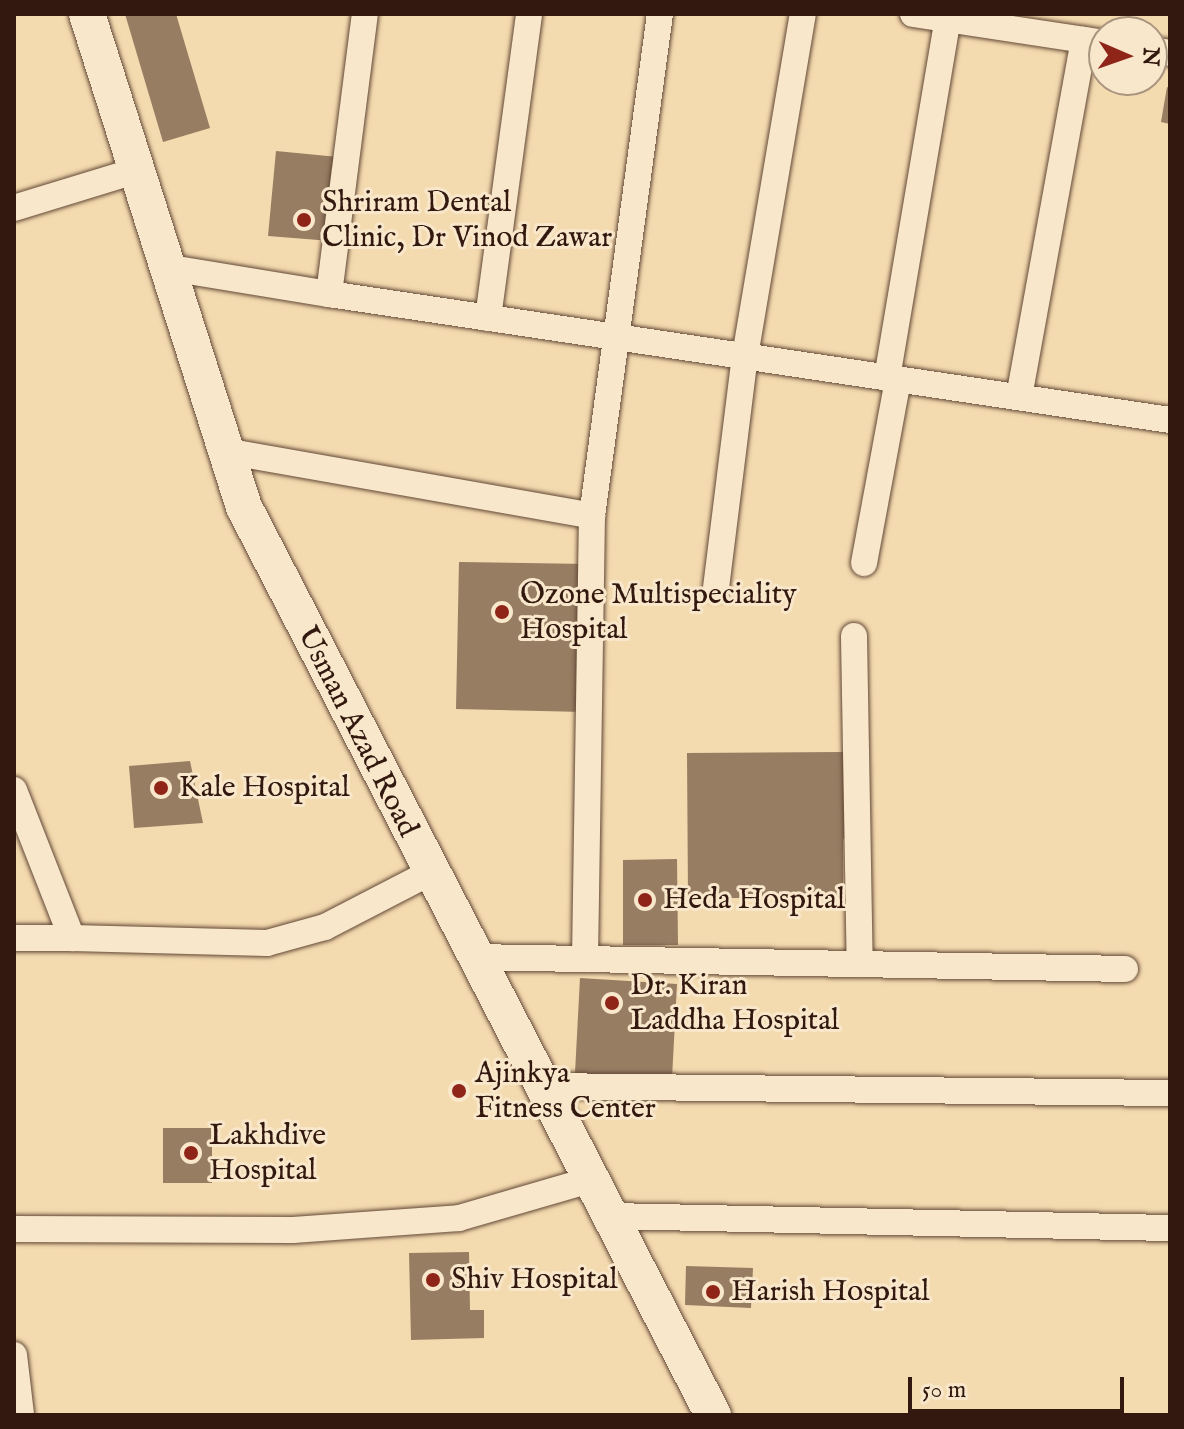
<!DOCTYPE html>
<style>
body{margin:0}
#map{position:relative;width:1184px;height:1429px;overflow:hidden;background:#f4daaf;font-family:"IM FELL English",serif}
div>[style]{position:absolute}
.building>*{inset:0;background:#977d62}
.roads{filter:drop-shadow(0 0 2px #624836) drop-shadow(0 0 2px #624836)}
.minor>*{height:26px;margin:-13px;padding:0 13px;transform-origin:13px;border-radius:13px;background:#f8e7cb}
.secondary>*{height:36px;margin:-18px;padding:0 18px;transform-origin:18px;border-radius:18px;background:#f8e7cb}
.dots>*{width:22px;height:22px;translate:-50% -50%;box-sizing:border-box;border:4px solid #f8e7cb;border-radius:50%}
span{translate:-50% -50%;white-space:nowrap;text-align:center;line-height:1.15;-webkit-text-stroke:6px #f8e7cb;paint-order:stroke}
.poi-label{font-size:30px;color:#32180e}
.left{translate:0 -50%;text-align:left}
.street-label{font-size:30px;color:#32180e}
.frame{position:absolute;inset:0;border:16px solid #32180e;pointer-events:none}
.north{position:absolute;left:1088px;top:16px;width:80px;height:80px;box-sizing:border-box;background:#f8e7cb;border:2px solid #a9947f;border-radius:50%;rotate:92deg;font-size:22px;font-weight:700;line-height:32px;text-align:center;color:#32180e}
.north::after{content:'';display:block;margin:auto;width:28px;height:36px;background:#8f2418;clip-path:polygon(50% 0,100% 100%,50% 72%,0 100%)}
.scale{position:absolute;left:908px;top:1377px;width:216px;height:36px;box-sizing:border-box;border:4px solid #32180e;border-top:0;padding-left:10px;font-size:24px;line-height:28px;white-space:nowrap;color:#32180e;-webkit-text-stroke:6px #f8e7cb;paint-order:stroke}
</style>
<div id="map">
<div class="building">
<i style="clip-path:polygon(125px 14px,176px 14px,210px 128px,163px 142px)"></i>
<i style="clip-path:polygon(1167px 87px,1170px 88px,1170px 124px,1161px 122px)"></i>
<i style="clip-path:polygon(276px 151px,338px 157px,331px 241px,268px 236px)"></i>
<i style="clip-path:polygon(459px 562px,587px 564px,584px 712px,456px 709px)"></i>
<i style="clip-path:polygon(843px 752px,849px 838px,843px 839px,843px 898px,688px 898px,687px 753px)"></i>
<i style="clip-path:polygon(190px 761px,203px 823px,134px 828px,129px 766px)"></i>
<i style="clip-path:polygon(677px 859px,678px 945px,623px 945px,623px 860px)"></i>
<i style="clip-path:polygon(580px 978px,677px 984px,672px 1078px,575px 1073px)"></i>
<i style="clip-path:polygon(163px 1128px,212px 1128px,212px 1183px,163px 1183px)"></i>
<i style="clip-path:polygon(469px 1252px,470px 1310px,484px 1310px,484px 1338px,411px 1340px,409px 1253px)"></i>
<i style="clip-path:polygon(686px 1266px,753px 1268px,751px 1308px,685px 1305px)"></i>
</div>
<div class="roads">
<div class="minor">
<i style="left:913px;top:14px;width:193px;rotate:8.6deg"></i>
<i style="left:1152px;top:50px;width:18px;rotate:9deg"></i>
<i style="left:14px;top:208px;width:130px;rotate:-17deg"></i>
<i style="left:164px;top:267px;width:167px;rotate:9.3deg"></i>
<i style="left:329px;top:294px;width:282px;rotate:-82.7deg"></i>
<i style="left:329px;top:294px;width:850px;rotate:8.52deg"></i>
<i style="left:488px;top:318px;width:307px;rotate:-82.3deg"></i>
<i style="left:887px;top:378px;width:364px;rotate:-80.4deg"></i>
<i style="left:1019px;top:397px;width:363px;rotate:-79.7deg"></i>
<i style="left:225px;top:451px;width:373px;rotate:10deg"></i>
<i style="left:592px;top:516px;width:507px;rotate:-82.29deg"></i>
<i style="left:864px;top:563px;width:187px;rotate:-79.5deg"></i>
<i style="left:716px;top:588px;width:234px;rotate:-82.9deg"></i>
<i style="left:745px;top:356px;width:347px;rotate:-80.4deg"></i>
<i style="left:854px;top:636px;width:328px;rotate:89deg"></i>
<i style="left:14px;top:790px;width:159px;rotate:68.6deg"></i>
<i style="left:72px;top:938px;width:195px;rotate:1.5deg"></i>
<i style="left:267px;top:943px;width:60px;rotate:-15.4deg"></i>
<i style="left:325px;top:927px;width:117px;rotate:-27.4deg"></i>
<i style="left:14px;top:938px;width:58px"></i>
<i style="left:473px;top:957px;width:652px;rotate:1.05deg"></i>
<i style="left:585px;top:959px;width:443px;rotate:-89.1deg"></i>
<i style="left:541px;top:1086px;width:629px;rotate:0.64deg"></i>
<i style="left:610px;top:1216px;width:560px;rotate:1.23deg"></i>
<i style="left:14px;top:1229px;width:279px;rotate:0.2deg"></i>
<i style="left:293px;top:1230px;width:166px;rotate:-4.1deg"></i>
<i style="left:459px;top:1218px;width:136px;rotate:-16.2deg"></i>
<i style="left:14px;top:1355px;width:60px;rotate:83.3deg"></i>
</div>
<div class="secondary">
<i style="left:87px;top:14px;width:517px;rotate:72.34deg"></i>
<i style="left:244px;top:507px;width:1022px;rotate:62.68deg"></i>
</div>
</div>
<div class="dots">
<i style="left:304px;top:220px;background:#8f2418"></i>
<i style="left:502px;top:612px;background:#8f2418"></i>
<i style="left:161px;top:788px;background:#8f2418"></i>
<i style="left:645px;top:900px;background:#8f2418"></i>
<i style="left:612px;top:1003px;background:#8f2418"></i>
<i style="left:459px;top:1091px;background:#8f2418"></i>
<i style="left:191px;top:1153px;background:#8f2418"></i>
<i style="left:433px;top:1280px;background:#8f2418"></i>
<i style="left:713px;top:1292px;background:#8f2418"></i>
</div>
<div class="poi-label">
<span class="left" style="left:322px;top:220px">Shriram Dental<br>Clinic, Dr Vinod Zawar</span>
<span class="left" style="left:520px;top:612px">Ozone Multispeciality<br>Hospital</span>
<span class="left" style="left:179px;top:788px">Kale Hospital</span>
<span class="left" style="left:663px;top:900px">Heda Hospital</span>
<span class="left" style="left:630px;top:1003px">Dr. Kiran<br>Laddha Hospital</span>
<span class="left" style="left:475px;top:1091px">Ajinkya<br>Fitness Center</span>
<span class="left" style="left:209px;top:1153px">Lakhdive<br>Hospital</span>
<span class="left" style="left:451px;top:1280px">Shiv Hospital</span>
<span class="left" style="left:731px;top:1292px">Harish Hospital</span>
</div>
<div class="street-label">
<span style="left:357px;top:732px;rotate:63deg">Usman Azad Road</span>
</div>
<div class="frame"></div>
<div class="north">N</div>
<div class="scale">50 m</div>
</div>
